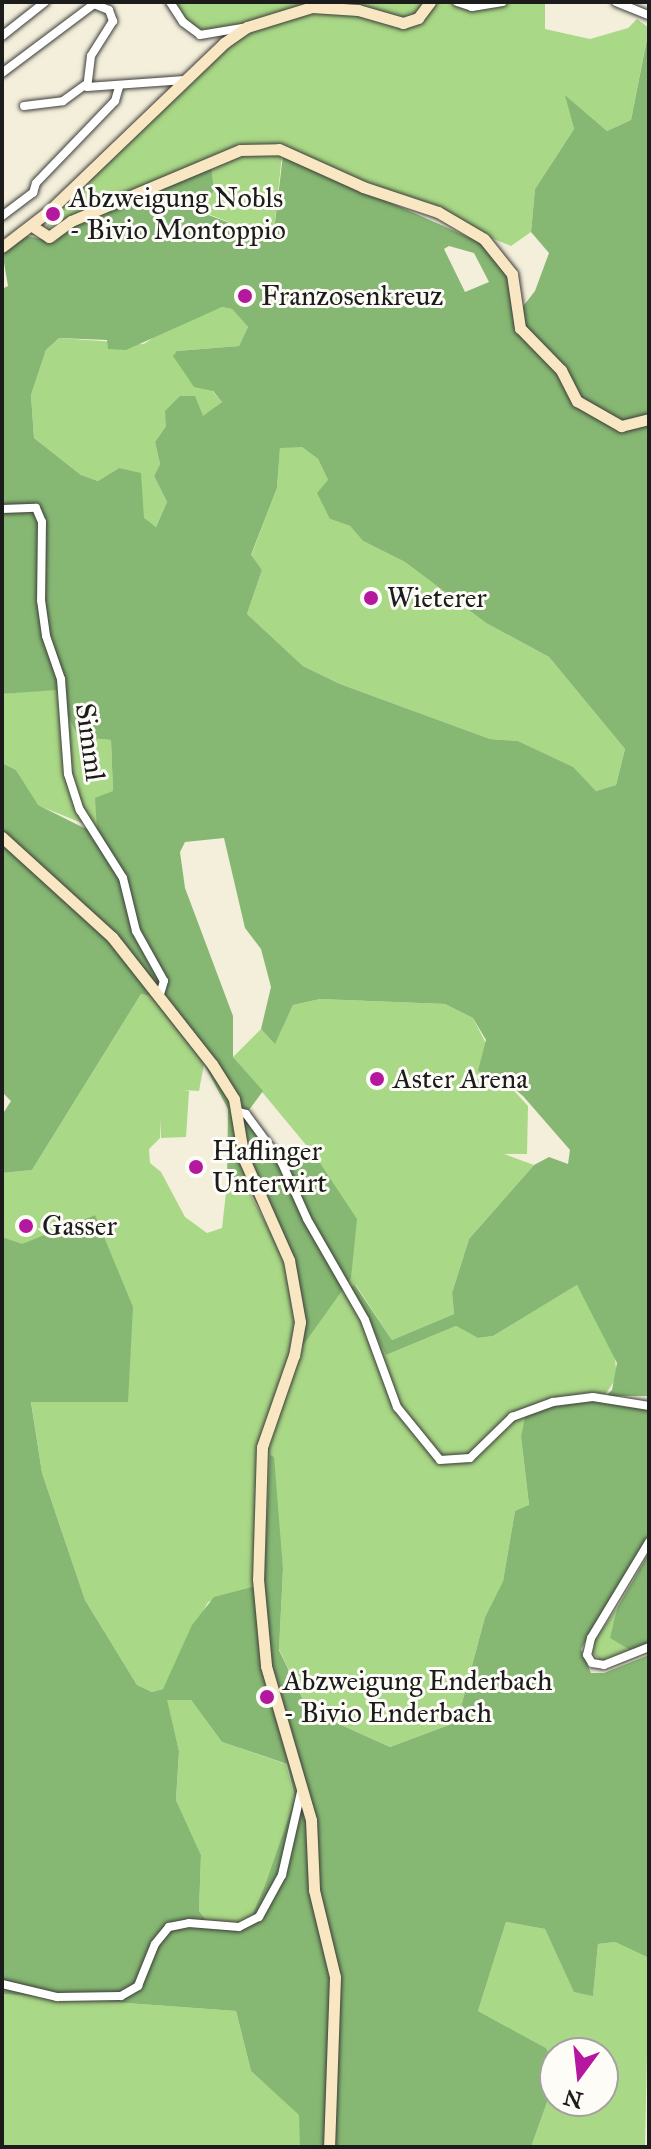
<!DOCTYPE html>
<style>
body{margin:0}
#map{position:relative;width:651px;height:2149px;overflow:hidden;background:#f3efdb;font-family:"IM FELL Great Primer",serif}
div>[style]{position:absolute}
.green>*{inset:0;background:#a9d886}
.forest>*{inset:0;background:#86b873}
.roads{filter:drop-shadow(0 0 2px #3c3c39) drop-shadow(0 0 2px #3c3c39)}
.street>*{height:8px;margin:-4px;padding:0 4px;transform-origin:4px;border-radius:4px;background:#fff}
.secondary>*{height:11px;margin:-5.5px;padding:0 5.5px;transform-origin:5.5px;border-radius:5.5px;background:#f9e7c3}
.dots>*{width:22px;height:22px;translate:-50% -50%;box-sizing:border-box;border:4px solid #fdfcf7;border-radius:50%}
span{translate:-50% -50%;white-space:nowrap;text-align:center;line-height:1.15;-webkit-text-stroke:6px #fdfcf7;paint-order:stroke}
.poi-label{font-size:28px;color:#1c1c1c}
.left{translate:0 -50%;text-align:left}
.street-label{font-size:28px;color:#1c1c1c}
.frame{position:absolute;inset:0;border:4px solid #1c1c1c;pointer-events:none}
.north{position:absolute;left:539px;top:2037px;width:80px;height:80px;box-sizing:border-box;background:#fdfcf7;border:2px solid #a3a29f;border-radius:50%;rotate:195deg;font-size:22px;font-weight:700;line-height:32px;text-align:center;color:#1c1c1c}
.north::after{content:'';display:block;margin:auto;width:28px;height:36px;background:#b5179e;clip-path:polygon(50% 0,100% 100%,50% 72%,0 100%)}
</style>
<div id="map">
<div class="green">
<i style="clip-path:polygon(172px 2px,545px 2px,545px 29px,590px 39px,628px 28px,637px 19px,649px 28px,631px 120px,607px 131px,566px 96px,574px 129px,535px 189px,531px 232px,511px 246px,282px 155px,273px 239px,195px 209px,210px 161px,45px 229px,58px 209px,228px 46px,218px 31px,192px 28px)"></i>
<i style="clip-path:polygon(222px 307px,232px 309px,248px 327px,239px 346px,177px 351px,222px 402px,203px 417px,166px 426px,155px 442px,160px 464px,154px 476px,167px 502px,156px 527px,144px 519px,119px 468px,98px 481px,81px 475px,34px 438px,31px 395px,46px 350px,59px 338px,144px 344px,164px 330px)"></i>
<i style="clip-path:polygon(280px 447px,302px 447px,318px 459px,328px 480px,330px 519px,350px 526px,363px 541px,405px 562px,486px 623px,549px 657px,625px 749px,616px 785px,596px 791px,572px 767px,518px 741px,490px 739px,340px 684px,303px 666px,247px 614px,262px 570px,251px 556px,277px 488px)"></i>
<i style="clip-path:polygon(56px 689px,78px 737px,111px 740px,113px 791px,97px 829px,37px 805px,16px 770px,2px 763px,2px 694px)"></i>
<i style="clip-path:polygon(141px 994px,150px 996px,204px 1064px,199px 1091px,183px 1090px,189px 1091px,186px 1137px,161px 1138px,161px 1119px,160px 1138px,149px 1149px,150px 1163px,161px 1172px,185px 1217px,207px 1233px,222px 1228px,227px 1184px,247px 1188px,286px 1261px,299px 1351px,316px 1157px,233px 1057px,261px 1029px,275px 1043px,293px 1005px,320px 999px,445px 1004px,473px 1018px,505px 1081px,528px 1106px,527px 1154px,504px 1154px,534px 1165px,469px 1239px,452px 1293px,454px 1314px,392px 1340px,356px 1285px,352px 1287px,386px 1355px,456px 1326px,478px 1338px,493px 1336px,577px 1285px,614px 1350px,617px 1377px,601px 1401px,521px 1437px,529px 1506px,515px 1511px,503px 1581px,485px 1617px,457px 1722px,390px 1747px,308px 1710px,279px 1649px,283px 1569px,270px 1456px,264px 1584px,208px 1602px,163px 1689px,152px 1692px,137px 1685px,85px 1600px,42px 1473px,31px 1401px,95px 1215px,22px 1245px,2px 1237px,2px 1173px,32px 1170px)"></i>
<i style="clip-path:polygon(617px 1608px,611px 1638px,630px 1650px,601px 1661px,593px 1653px,594px 1641px)"></i>
<i style="clip-path:polygon(166px 1700px,191px 1700px,222px 1742px,286px 1764px,295px 1798px,265px 1885px,252px 1915px,243px 1922px,207px 1921px,199px 1911px,201px 1855px,176px 1800px,179px 1751px)"></i>
<i style="clip-path:polygon(506px 1922px,545px 1929px,575px 1992px,593px 1995px,598px 1944px,615px 1942px,649px 1958px,645px 2147px,531px 2147px,555px 2080px,555px 2101px,603px 2101px,603px 2053px,555px 2053px,555px 2064px,546px 2048px,478px 2011px)"></i>
<i style="clip-path:polygon(2px 1994px,236px 2011px,251px 2071px,300px 2115px,300px 2147px,2px 2147px)"></i>
</div>
<div class="forest">
<i style="clip-path:polygon(evenodd,649px 29px,649px 1396px,608px 1396px,612px 1403px,649px 1410px,649px 1534px,581px 1649px,591px 1673px,604px 1673px,649px 1655px,649px 1958px,615px 1942px,598px 1944px,593px 1996px,574px 1992px,545px 1929px,506px 1922px,478px 2011px,546px 2048px,555px 2064px,555px 2080px,531px 2147px,300px 2147px,299px 2115px,251px 2071px,236px 2011px,2px 1994px,2px 1237px,22px 1244px,95px 1215px,133px 1307px,128px 1402px,31px 1402px,42px 1473px,85px 1600px,137px 1685px,152px 1692px,163px 1689px,192px 1625px,214px 1597px,264px 1584px,270px 1455px,274px 1457px,283px 1569px,279px 1650px,308px 1710px,390px 1747px,457px 1722px,485px 1617px,503px 1581px,515px 1511px,529px 1505px,521px 1437px,525px 1417px,551px 1405px,601px 1401px,612px 1390px,617px 1363px,577px 1285px,493px 1336px,478px 1338px,456px 1326px,386px 1355px,351px 1287px,355px 1285px,392px 1340px,454px 1314px,452px 1293px,469px 1239px,534px 1165px,549px 1157px,568px 1164px,570px 1150px,523px 1096px,505px 1081px,478px 1071px,486px 1040px,473px 1018px,445px 1004px,320px 999px,293px 1005px,275px 1044px,261px 1029px,271px 987px,261px 949px,245px 928px,224px 838px,185px 842px,180px 852px,185px 888px,233px 1016px,233px 1057px,263px 1091px,246px 1114px,282px 1163px,316px 1157px,357px 1219px,351px 1278px,299px 1351px,303px 1305px,296px 1272px,248px 1188px,227px 1184px,228px 1109px,204px 1064px,150px 996px,141px 994px,32px 1170px,2px 1173px,2px 1115px,11px 1101px,2px 1092px,2px 763px,16px 770px,38px 805px,84px 828px,97px 828px,95px 798px,113px 791px,111px 740px,78px 737px,56px 690px,2px 694px,2px 289px,8px 286px,2px 251px,27px 236px,55px 242px,69px 226px,211px 167px,214px 191px,195px 210px,273px 239px,283px 155px,502px 252px,518px 278px,521px 309px,535px 291px,549px 253px,531px 232px,535px 189px,574px 129px,565px 95px,607px 131px,631px 120px,649px 29px,449px 246px,474px 253px,489px 282px,465px 292px,444px 249px,449px 246px,649px 29px,222px 307px,232px 309px,248px 327px,239px 346px,177px 351px,173px 356px,194px 387px,213px 391px,222px 402px,203px 416px,195px 396px,180px 396px,165px 411px,166px 426px,155px 442px,160px 464px,154px 476px,167px 502px,156px 527px,144px 518px,141px 473px,119px 468px,98px 481px,81px 475px,34px 438px,31px 395px,46px 350px,59px 338px,107px 340px,108px 349px,126px 350px,222px 307px,649px 29px,302px 447px,318px 459px,328px 480px,317px 493px,330px 519px,350px 526px,363px 541px,405px 562px,486px 623px,549px 657px,625px 749px,616px 785px,596px 791px,573px 767px,518px 741px,490px 739px,340px 684px,303px 666px,247px 614px,262px 570px,251px 555px,277px 488px,280px 448px,302px 447px,649px 29px,167px 1700px,191px 1700px,222px 1742px,287px 1764px,295px 1798px,265px 1885px,252px 1915px,243px 1922px,207px 1921px,199px 1911px,201px 1855px,176px 1800px,179px 1751px,167px 1700px)"></i>
<i style="clip-path:polygon(649px 1553px,649px 1644px,630px 1650px,610px 1638px,617px 1608px)"></i>
</div>
<div class="roads">
<div class="street">
<i style="left:170px;top:2px;width:24px;rotate:57deg"></i>
<i style="left:183px;top:22px;width:21px;rotate:37deg"></i>
<i style="left:200px;top:35px;width:43px;rotate:-9.5deg"></i>
<i style="left:457px;top:2px;width:16px;rotate:18deg"></i>
<i style="left:472px;top:7px;width:31px;rotate:-9deg"></i>
<i style="left:616px;top:2px;width:35px;rotate:22deg"></i>
<i style="left:2px;top:36px;width:55px;rotate:-38.3deg"></i>
<i style="left:2px;top:73px;width:115px;rotate:-36.9deg"></i>
<i style="left:94px;top:4px;width:16px;rotate:22deg"></i>
<i style="left:109px;top:10px;width:12px;rotate:70deg"></i>
<i style="left:113px;top:21px;width:41px;rotate:122.2deg"></i>
<i style="left:91px;top:56px;width:31px;rotate:97deg"></i>
<i style="left:87px;top:87px;width:98px;rotate:-4.1deg"></i>
<i style="left:24px;top:106px;width:39px;rotate:-7deg"></i>
<i style="left:63px;top:101px;width:27px;rotate:-36deg"></i>
<i style="left:2px;top:216px;width:39px;rotate:-37deg"></i>
<i style="left:33px;top:193px;width:10px;rotate:-73deg"></i>
<i style="left:36px;top:183px;width:114px;rotate:-46.1deg"></i>
<i style="left:115px;top:101px;width:15px;rotate:-74deg"></i>
<i style="left:2px;top:509px;width:34px;rotate:-2deg"></i>
<i style="left:36px;top:508px;width:15px;rotate:67deg"></i>
<i style="left:42px;top:522px;width:78px;rotate:90.7deg"></i>
<i style="left:41px;top:600px;width:36px;rotate:82deg"></i>
<i style="left:46px;top:636px;width:46px;rotate:70.8deg"></i>
<i style="left:61px;top:679px;width:95px;rotate:85.8deg"></i>
<i style="left:68px;top:774px;width:38px;rotate:72deg"></i>
<i style="left:80px;top:810px;width:80px;rotate:57.7deg"></i>
<i style="left:123px;top:878px;width:55px;rotate:76.2deg"></i>
<i style="left:136px;top:931px;width:57px;rotate:60.8deg"></i>
<i style="left:164px;top:981px;width:17px;rotate:107deg"></i>
<i style="left:236px;top:1111px;width:10px;rotate:17deg"></i>
<i style="left:246px;top:1114px;width:61px;rotate:53.7deg"></i>
<i style="left:282px;top:1163px;width:61px;rotate:65.9deg"></i>
<i style="left:307px;top:1219px;width:116px;rotate:60.1deg"></i>
<i style="left:365px;top:1320px;width:93px;rotate:69.8deg"></i>
<i style="left:397px;top:1407px;width:68px;rotate:50.9deg"></i>
<i style="left:440px;top:1460px;width:30px;rotate:-4deg"></i>
<i style="left:470px;top:1458px;width:59px;rotate:-44.3deg"></i>
<i style="left:512px;top:1417px;width:44px;rotate:-20.1deg"></i>
<i style="left:553px;top:1402px;width:40px;rotate:-7.1deg"></i>
<i style="left:593px;top:1397px;width:57px;rotate:9.1deg"></i>
<i style="left:649px;top:1542px;width:112px;rotate:121.1deg"></i>
<i style="left:591px;top:1638px;width:17px;rotate:103deg"></i>
<i style="left:587px;top:1655px;width:9px;rotate:58deg"></i>
<i style="left:592px;top:1663px;width:12px;rotate:9deg"></i>
<i style="left:604px;top:1665px;width:48px;rotate:-21.8deg"></i>
<i style="left:2px;top:1984px;width:57px;rotate:13.3deg"></i>
<i style="left:57px;top:1997px;width:64px;rotate:-0.9deg"></i>
<i style="left:121px;top:1996px;width:20px;rotate:-30deg"></i>
<i style="left:138px;top:1986px;width:45px;rotate:-68deg"></i>
<i style="left:155px;top:1944px;width:22px;rotate:-51deg"></i>
<i style="left:169px;top:1927px;width:20px;rotate:-11deg"></i>
<i style="left:189px;top:1923px;width:50px;rotate:4.6deg"></i>
<i style="left:239px;top:1927px;width:22px;rotate:-27deg"></i>
<i style="left:259px;top:1917px;width:48px;rotate:-61.3deg"></i>
<i style="left:282px;top:1875px;width:85px;rotate:-77.1deg"></i>
</div>
<div class="secondary">
<i style="left:32px;top:226px;width:20px;rotate:33deg"></i>
<i style="left:49px;top:237px;width:27px;rotate:-36deg"></i>
<i style="left:71px;top:221px;width:183px;rotate:-22.8deg"></i>
<i style="left:240px;top:150px;width:39px;rotate:-1deg"></i>
<i style="left:279px;top:149px;width:92px;rotate:24.3deg"></i>
<i style="left:363px;top:187px;width:79px;rotate:18.4deg"></i>
<i style="left:438px;top:212px;width:53px;rotate:30.4deg"></i>
<i style="left:484px;top:239px;width:45px;rotate:51.3deg"></i>
<i style="left:512px;top:274px;width:55px;rotate:81.6deg"></i>
<i style="left:520px;top:328px;width:59px;rotate:45.7deg"></i>
<i style="left:561px;top:370px;width:35px;rotate:63deg"></i>
<i style="left:577px;top:401px;width:51px;rotate:29.6deg"></i>
<i style="left:621px;top:426px;width:29px;rotate:-14deg"></i>
<i style="left:2px;top:247px;width:59px;rotate:-37.5deg"></i>
<i style="left:49px;top:211px;width:243px;rotate:-43.8deg"></i>
<i style="left:224px;top:43px;width:28px;rotate:-35deg"></i>
<i style="left:247px;top:27px;width:68px;rotate:-17.1deg"></i>
<i style="left:312px;top:7px;width:46px;rotate:3.7deg"></i>
<i style="left:358px;top:10px;width:47px;rotate:16.1deg"></i>
<i style="left:403px;top:23px;width:16px;rotate:-18deg"></i>
<i style="left:418px;top:18px;width:20px;rotate:-53deg"></i>
<i style="left:2px;top:837px;width:149px;rotate:42.3deg"></i>
<i style="left:112px;top:937px;width:162px;rotate:51.8deg"></i>
<i style="left:212px;top:1064px;width:41px;rotate:57.8deg"></i>
<i style="left:234px;top:1099px;width:61px;rotate:80.5deg"></i>
<i style="left:244px;top:1159px;width:111px;rotate:66deg"></i>
<i style="left:289px;top:1260px;width:63px;rotate:79.9deg"></i>
<i style="left:300px;top:1322px;width:34px;rotate:100deg"></i>
<i style="left:294px;top:1355px;width:97px;rotate:109.2deg"></i>
<i style="left:262px;top:1447px;width:132px;rotate:91.7deg"></i>
<i style="left:258px;top:1579px;width:87px;rotate:84.7deg"></i>
<i style="left:266px;top:1666px;width:160px;rotate:73.7deg"></i>
<i style="left:311px;top:1820px;width:70px;rotate:87.5deg"></i>
<i style="left:314px;top:1890px;width:89px;rotate:76.4deg"></i>
<i style="left:335px;top:1977px;width:170px;rotate:92deg"></i>
</div>
</div>
<div class="dots">
<i style="left:53px;top:214px;background:#b5179e"></i>
<i style="left:245px;top:296px;background:#b5179e"></i>
<i style="left:371px;top:598px;background:#b5179e"></i>
<i style="left:377px;top:1079px;background:#b5179e"></i>
<i style="left:196px;top:1167px;background:#b5179e"></i>
<i style="left:26px;top:1226px;background:#b5179e"></i>
<i style="left:267px;top:1697px;background:#b5179e"></i>
</div>
<div class="poi-label">
<span class="left" style="left:69px;top:214px">Abzweigung Nobls<br>- Bivio Montoppio</span>
<span class="left" style="left:261px;top:296px">Franzosenkreuz</span>
<span class="left" style="left:387px;top:598px">Wieterer</span>
<span class="left" style="left:393px;top:1079px">Aster Arena</span>
<span class="left" style="left:212px;top:1167px">Haflinger<br>Unterwirt</span>
<span class="left" style="left:42px;top:1226px">Gasser</span>
<span class="left" style="left:283px;top:1697px">Abzweigung Enderbach<br>- Bivio Enderbach</span>
</div>
<div class="street-label">
<span style="left:90px;top:742px;rotate:82deg">Simml</span>
</div>
<div class="frame"></div>
<div class="north">N</div>
</div>
